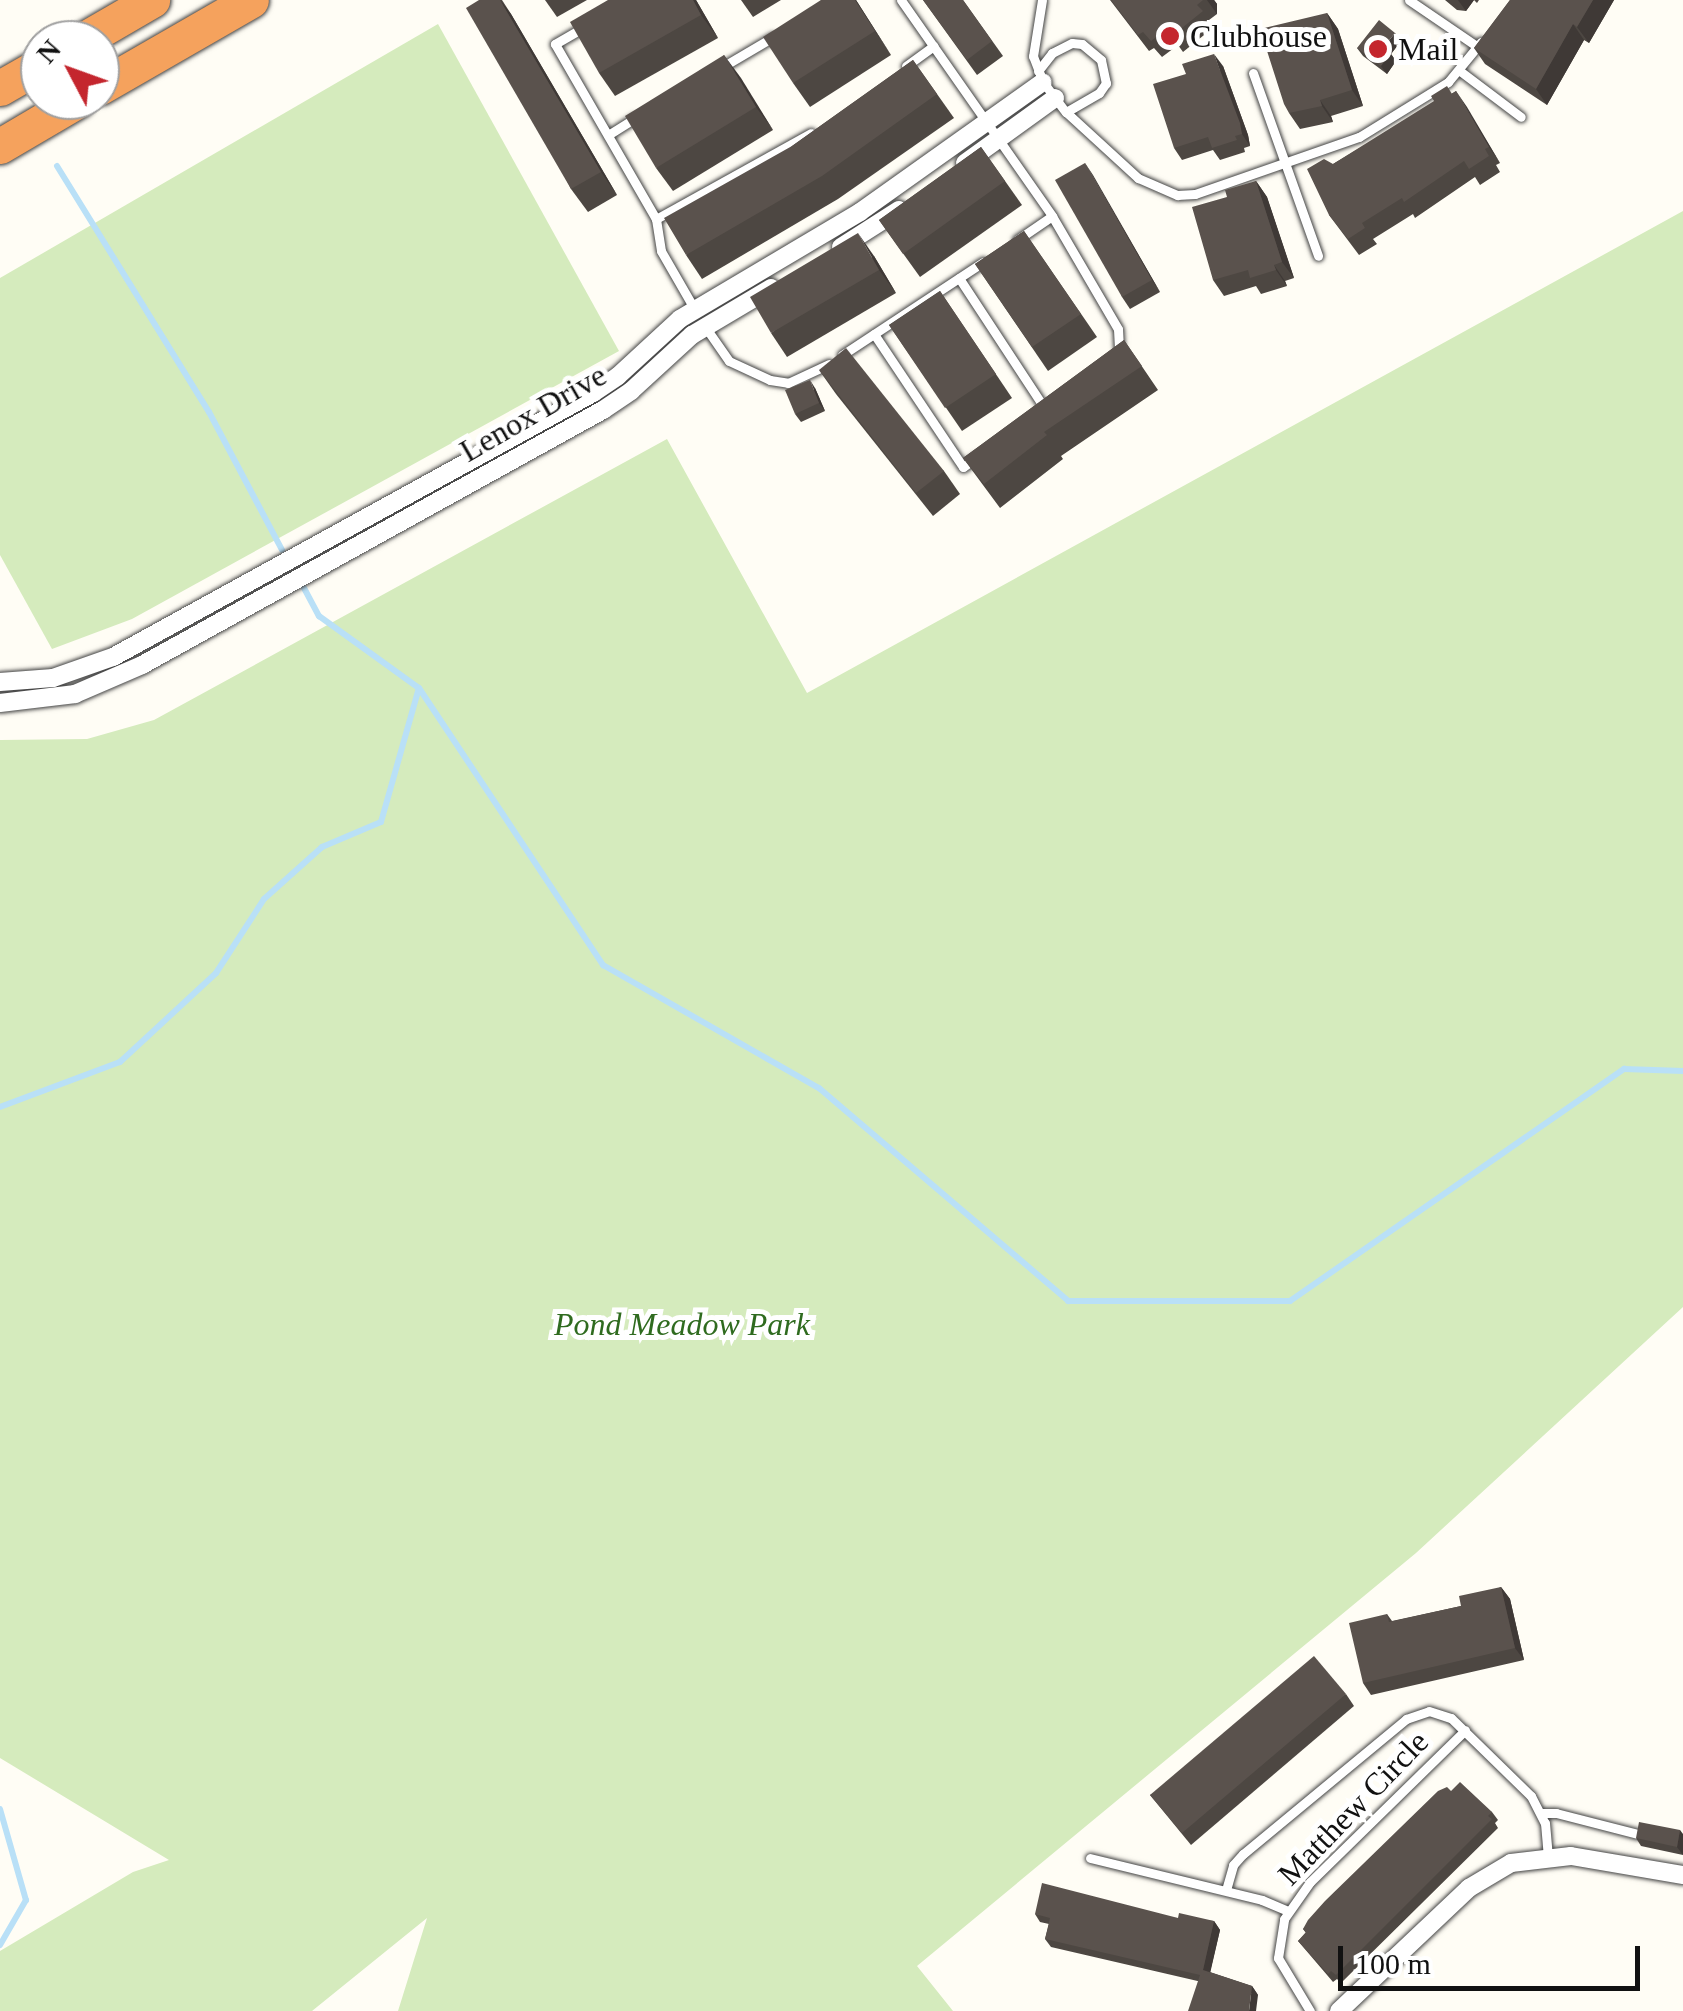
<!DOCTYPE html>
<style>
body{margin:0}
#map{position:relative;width:1683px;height:2011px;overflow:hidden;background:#fffdf5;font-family:"Times New Roman",serif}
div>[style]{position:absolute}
.green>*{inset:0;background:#d5ebbd}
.stream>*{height:6px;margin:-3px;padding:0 3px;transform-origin:3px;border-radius:3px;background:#b9e0f7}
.roads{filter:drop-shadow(0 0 2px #444) drop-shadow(0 0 2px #444)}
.lane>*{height:9px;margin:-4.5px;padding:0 4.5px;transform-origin:4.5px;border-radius:4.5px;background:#fff}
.street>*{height:18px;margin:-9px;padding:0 9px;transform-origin:9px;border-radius:9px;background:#fff}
.highway>*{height:35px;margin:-17.5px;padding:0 17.5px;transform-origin:17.5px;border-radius:17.5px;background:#f5a25d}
.wall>*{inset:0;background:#4d4742}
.shaded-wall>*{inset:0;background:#3f3936}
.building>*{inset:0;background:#5a524d}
.dots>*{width:28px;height:28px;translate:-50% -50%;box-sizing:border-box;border:5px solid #fff;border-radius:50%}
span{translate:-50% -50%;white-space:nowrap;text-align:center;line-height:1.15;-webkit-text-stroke:10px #fff;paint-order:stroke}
.poi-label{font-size:32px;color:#111}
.left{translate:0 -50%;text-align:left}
.street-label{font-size:32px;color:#111}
.park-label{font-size:32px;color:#2f6b1f;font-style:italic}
.north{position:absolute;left:20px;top:20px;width:100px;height:100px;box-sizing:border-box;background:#fff;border:2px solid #a0a0a0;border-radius:50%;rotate:311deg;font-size:28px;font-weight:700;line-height:40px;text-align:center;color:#111}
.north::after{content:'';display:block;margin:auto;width:35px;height:45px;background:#c4262e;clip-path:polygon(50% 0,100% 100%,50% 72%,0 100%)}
.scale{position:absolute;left:1338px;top:1946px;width:302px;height:45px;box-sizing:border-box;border:5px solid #111;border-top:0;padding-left:12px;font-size:30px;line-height:35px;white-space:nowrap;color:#111;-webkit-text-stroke:8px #fff;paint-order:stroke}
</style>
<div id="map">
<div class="green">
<i style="clip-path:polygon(438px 24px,619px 351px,132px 619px,52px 649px,0 555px,0 278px)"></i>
<i style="clip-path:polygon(1683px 211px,1683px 1307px,1416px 1553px,917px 1966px,953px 2011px,398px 2011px,427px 1918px,312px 2011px,0 2011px,0 1951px,133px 1872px,169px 1860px,0 1758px,0 740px,87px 739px,154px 720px,667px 439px,807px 693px)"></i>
</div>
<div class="stream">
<i style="left:57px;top:166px;width:289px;rotate:58.3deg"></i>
<i style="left:209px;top:412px;width:156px;rotate:62.1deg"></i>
<i style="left:304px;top:588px;width:32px;rotate:62deg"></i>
<i style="left:319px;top:616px;width:123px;rotate:35.8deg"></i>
<i style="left:419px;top:688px;width:333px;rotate:56.4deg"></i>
<i style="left:603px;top:965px;width:249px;rotate:29.7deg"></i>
<i style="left:819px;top:1088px;width:328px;rotate:40.5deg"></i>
<i style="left:1068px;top:1301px;width:222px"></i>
<i style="left:1290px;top:1301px;width:407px;rotate:-34.8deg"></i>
<i style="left:1624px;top:1069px;width:59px;rotate:1.9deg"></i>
<i style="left:0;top:1107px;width:128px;rotate:-20.6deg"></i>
<i style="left:120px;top:1062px;width:131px;rotate:-42.8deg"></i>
<i style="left:216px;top:973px;width:88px;rotate:-57deg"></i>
<i style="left:264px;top:899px;width:78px;rotate:-41.9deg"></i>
<i style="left:322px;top:847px;width:64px;rotate:-23deg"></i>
<i style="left:381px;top:822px;width:139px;rotate:-74.2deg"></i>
<i style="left:0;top:1809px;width:95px;rotate:74.1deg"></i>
<i style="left:26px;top:1900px;width:52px;rotate:120deg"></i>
</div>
<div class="roads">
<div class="lane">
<i style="left:901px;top:0;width:264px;rotate:55deg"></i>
<i style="left:1052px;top:216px;width:131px;rotate:59.7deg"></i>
<i style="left:1118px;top:329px;width:22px;rotate:87deg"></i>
<i style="left:1042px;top:0;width:57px;rotate:99.1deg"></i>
<i style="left:1033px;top:56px;width:28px;rotate:69deg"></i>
<i style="left:1043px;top:82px;width:38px;rotate:53deg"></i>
<i style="left:1066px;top:112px;width:98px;rotate:42.5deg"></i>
<i style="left:1138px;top:178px;width:43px;rotate:23.6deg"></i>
<i style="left:1177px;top:195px;width:18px;rotate:-3deg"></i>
<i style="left:1195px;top:194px;width:174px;rotate:-19.2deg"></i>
<i style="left:1359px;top:137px;width:105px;rotate:-31.7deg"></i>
<i style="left:1448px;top:82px;width:52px;rotate:-50.5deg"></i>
<i style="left:1409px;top:0;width:83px;rotate:34.3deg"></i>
<i style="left:586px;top:26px;width:36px;rotate:150deg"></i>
<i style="left:555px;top:44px;width:202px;rotate:60deg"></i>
<i style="left:656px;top:219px;width:32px;rotate:81deg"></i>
<i style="left:661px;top:251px;width:68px;rotate:60deg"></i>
<i style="left:906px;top:66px;width:34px;rotate:-36deg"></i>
<i style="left:722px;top:67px;width:59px;rotate:-30.5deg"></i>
<i style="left:1038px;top:71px;width:23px;rotate:-52deg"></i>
<i style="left:1052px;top:53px;width:22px;rotate:-27deg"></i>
<i style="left:1072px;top:43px;width:10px;rotate:6deg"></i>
<i style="left:1082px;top:44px;width:25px;rotate:40deg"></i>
<i style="left:1101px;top:60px;width:24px;rotate:78deg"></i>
<i style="left:1106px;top:83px;width:12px;rotate:125deg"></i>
<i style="left:1099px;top:93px;width:38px;rotate:150deg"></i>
<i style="left:1460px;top:71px;width:76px;rotate:37deg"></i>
<i style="left:1253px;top:73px;width:194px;rotate:70.4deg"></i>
<i style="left:608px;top:135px;width:32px;rotate:-32deg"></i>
<i style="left:656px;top:219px;width:177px;rotate:-29deg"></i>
<i style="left:1017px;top:240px;width:42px;rotate:-34.4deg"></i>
<i style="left:959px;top:278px;width:153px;rotate:56.7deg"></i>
<i style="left:706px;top:328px;width:40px;rotate:55.1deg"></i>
<i style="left:729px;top:361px;width:45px;rotate:24.9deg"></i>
<i style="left:770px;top:380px;width:18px;rotate:9deg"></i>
<i style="left:788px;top:383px;width:45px;rotate:-24.9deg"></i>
<i style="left:874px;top:334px;width:160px;rotate:56.2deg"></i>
<i style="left:963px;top:467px;width:16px;rotate:-35deg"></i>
<i style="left:842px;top:355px;width:169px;rotate:-33.4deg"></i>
<i style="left:1542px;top:1813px;width:14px"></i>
<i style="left:1556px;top:1813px;width:85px;rotate:14.4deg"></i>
<i style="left:1090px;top:1858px;width:177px;rotate:13.7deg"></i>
<i style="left:1262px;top:1900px;width:28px;rotate:23deg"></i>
<i style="left:1226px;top:1890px;width:26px;rotate:-74deg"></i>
<i style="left:1233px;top:1865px;width:15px;rotate:-48deg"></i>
<i style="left:1243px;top:1854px;width:212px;rotate:-39.6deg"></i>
<i style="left:1406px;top:1719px;width:24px;rotate:-19deg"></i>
<i style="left:1429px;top:1711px;width:23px;rotate:18deg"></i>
<i style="left:1451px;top:1718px;width:112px;rotate:44.3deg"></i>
<i style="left:1531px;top:1796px;width:30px;rotate:63deg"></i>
<i style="left:1545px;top:1823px;width:32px;rotate:85deg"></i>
<i style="left:1310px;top:2011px;width:62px;rotate:-121.1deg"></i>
<i style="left:1278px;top:1958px;width:39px;rotate:-81deg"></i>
<i style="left:1284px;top:1919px;width:45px;rotate:-54.9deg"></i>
<i style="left:1310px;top:1882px;width:217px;rotate:-44.4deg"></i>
</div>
<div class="street">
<i style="left:965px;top:163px;width:111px;rotate:-35.8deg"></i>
<i style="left:841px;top:247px;width:69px;rotate:-32.5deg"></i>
<i style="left:0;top:682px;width:53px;rotate:-4.3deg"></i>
<i style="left:53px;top:678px;width:64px;rotate:-19.3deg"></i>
<i style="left:113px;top:657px;width:548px;rotate:-28.81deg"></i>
<i style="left:593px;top:393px;width:30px;rotate:-34deg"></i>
<i style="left:618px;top:376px;width:84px;rotate:-42.6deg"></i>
<i style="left:680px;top:319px;width:209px;rotate:-30.7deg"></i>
<i style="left:860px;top:212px;width:224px;rotate:-35.4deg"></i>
<i style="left:0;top:703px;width:76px;rotate:-6.8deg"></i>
<i style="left:75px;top:694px;width:73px;rotate:-23.4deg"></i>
<i style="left:142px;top:665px;width:527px;rotate:-28.95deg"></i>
<i style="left:603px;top:410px;width:34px;rotate:-34deg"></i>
<i style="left:631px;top:391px;width:83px;rotate:-42.6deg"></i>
<i style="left:692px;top:335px;width:92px;rotate:-30.7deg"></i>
<i style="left:1339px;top:2011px;width:179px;rotate:-43.4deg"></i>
<i style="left:1469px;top:1888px;width:49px;rotate:-30.8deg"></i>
<i style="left:1511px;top:1863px;width:60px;rotate:-6.7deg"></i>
<i style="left:1571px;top:1856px;width:114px;rotate:9.6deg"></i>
</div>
<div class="highway">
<i style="left:83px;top:40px;width:80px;rotate:-30.1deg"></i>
<i style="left:100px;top:87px;width:174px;rotate:-29.9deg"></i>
<i style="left:0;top:88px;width:46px;rotate:-29.9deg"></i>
<i style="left:0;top:146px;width:91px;rotate:-30.5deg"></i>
</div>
</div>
<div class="wall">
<i style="clip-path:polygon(479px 0,502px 0,511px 14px,617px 195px,588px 212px,571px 189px)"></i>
<i style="clip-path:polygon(545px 0,587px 0,557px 17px)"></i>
<i style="clip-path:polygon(608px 0,696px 0,718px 38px,615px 96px,599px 73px)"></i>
<i style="clip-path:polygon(741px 0,781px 0,753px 17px)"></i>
<i style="clip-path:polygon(821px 0,856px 0,891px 55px,810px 107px,793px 83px)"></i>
<i style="clip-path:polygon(923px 0,963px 0,1003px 56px,977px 75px)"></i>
<i style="clip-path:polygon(1110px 0,1214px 0,1217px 4px,1217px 14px,1209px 20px,1214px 27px,1183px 52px,1178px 45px,1162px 57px,1154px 48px,1149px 51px)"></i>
<i style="clip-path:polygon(1445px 0,1479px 0,1477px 3px,1474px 0,1466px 11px,1457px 10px)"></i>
<i style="clip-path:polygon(1510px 0,1614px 0,1589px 43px,1584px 40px,1547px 105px,1485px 64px,1474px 48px)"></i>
<i style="clip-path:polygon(1327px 13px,1338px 29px,1363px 106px,1331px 116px,1333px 122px,1300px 129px,1289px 113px)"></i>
<i style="clip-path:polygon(1401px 41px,1391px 54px,1396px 61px,1387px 74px,1363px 56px,1357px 48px)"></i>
<i style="clip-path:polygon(724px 55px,773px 130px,673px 191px,656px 168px)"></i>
<i style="clip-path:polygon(913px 60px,954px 118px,838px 199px,702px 279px,686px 255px,792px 146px)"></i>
<i style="clip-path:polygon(1223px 66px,1248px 135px,1250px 146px,1244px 148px,1245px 152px,1220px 160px,1213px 150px,1182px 160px,1174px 148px)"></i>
<i style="clip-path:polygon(1456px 91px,1500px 163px,1496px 165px,1500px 172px,1480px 185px,1475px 177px,1415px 218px,1413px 214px,1373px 239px,1377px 244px,1359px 255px,1329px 215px,1333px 164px)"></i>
<i style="clip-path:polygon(981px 147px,1022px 205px,920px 277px,879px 220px)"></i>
<i style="clip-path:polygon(1085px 163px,1160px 292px,1130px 309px,1122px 297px)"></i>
<i style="clip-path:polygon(1256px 181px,1267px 197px,1294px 278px,1285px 281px,1287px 286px,1261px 294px,1256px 286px,1224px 296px,1213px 280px,1227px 197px)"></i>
<i style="clip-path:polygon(1024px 231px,1097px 337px,1048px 371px,975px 264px)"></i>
<i style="clip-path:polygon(874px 256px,896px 293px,787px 357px,771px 333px)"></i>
<i style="clip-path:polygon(940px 291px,1012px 398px,962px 431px,889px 325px)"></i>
<i style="clip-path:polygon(1124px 340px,1158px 390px,1061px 456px,1063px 459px,1000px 508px,963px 458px)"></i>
<i style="clip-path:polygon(819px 370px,944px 471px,960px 494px,933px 516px,836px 394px)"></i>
<i style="clip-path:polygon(815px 388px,825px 411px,801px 422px,795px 414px)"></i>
<i style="clip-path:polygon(1501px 1587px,1510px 1599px,1524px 1660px,1371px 1695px,1363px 1683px,1387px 1614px,1392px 1621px,1461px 1606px)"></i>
<i style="clip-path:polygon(1346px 1694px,1354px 1706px,1191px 1845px,1150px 1795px)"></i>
<i style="clip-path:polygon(1451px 1791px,1492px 1812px,1498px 1820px,1495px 1823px,1498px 1828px,1341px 1983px,1337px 1979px,1333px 1982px,1298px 1941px,1306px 1933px,1303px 1929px)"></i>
<i style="clip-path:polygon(1680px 1830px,1683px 1855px,1641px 1846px,1636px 1838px)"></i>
<i style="clip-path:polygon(1035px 1914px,1178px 1918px,1214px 1921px,1220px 1930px,1210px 1972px,1252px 1986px,1258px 1995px,1051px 1947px,1045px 1939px,1049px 1924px,1040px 1922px)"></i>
</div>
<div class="shaded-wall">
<i style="clip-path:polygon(500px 0,511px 14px,617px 195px,601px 172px)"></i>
<i style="clip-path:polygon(693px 0,696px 0,718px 38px,701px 15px)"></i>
<i style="clip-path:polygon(855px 0,856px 0,891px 55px,875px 31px)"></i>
<i style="clip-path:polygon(1207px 0,1214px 0,1217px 4px,1217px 14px)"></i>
<i style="clip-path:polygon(1458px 0,1474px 0,1466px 11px)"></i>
<i style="clip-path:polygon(1593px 0,1614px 0,1589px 43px,1577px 27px)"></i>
<i style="clip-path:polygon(1327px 13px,1338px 29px,1363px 106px,1352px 90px)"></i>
<i style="clip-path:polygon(1573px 24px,1584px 40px,1547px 105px,1536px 89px)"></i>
<i style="clip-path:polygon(1395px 33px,1401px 41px,1391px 54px,1396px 61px,1387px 74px,1381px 66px,1383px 48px)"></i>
<i style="clip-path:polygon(1214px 54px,1223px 66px,1248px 135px,1250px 146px,1242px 134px)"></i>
<i style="clip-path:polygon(724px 55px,741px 78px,773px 130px,756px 107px)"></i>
<i style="clip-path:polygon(1456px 91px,1467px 107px,1500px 163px,1489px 147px)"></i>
<i style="clip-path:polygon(1320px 100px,1331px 116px,1333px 122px,1322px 106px)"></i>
<i style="clip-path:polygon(1085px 163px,1093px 175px,1160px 292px,1152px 280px)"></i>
<i style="clip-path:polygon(1256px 181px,1267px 197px,1294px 278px,1282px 262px)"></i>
<i style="clip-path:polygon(858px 233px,874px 256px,896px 293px,879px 270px)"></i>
<i style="clip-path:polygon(1274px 265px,1285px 281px,1287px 286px,1276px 270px)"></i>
<i style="clip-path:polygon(810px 380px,815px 388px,825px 411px,819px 403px)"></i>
<i style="clip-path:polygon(1501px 1587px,1510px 1599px,1524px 1660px,1515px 1648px)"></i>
<i style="clip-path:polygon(1680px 1830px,1683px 1834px,1683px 1855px,1677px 1847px)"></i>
<i style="clip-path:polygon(1214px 1921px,1220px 1930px,1209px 1978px,1203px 1970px)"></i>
<i style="clip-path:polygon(1252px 1986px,1258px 1995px,1256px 2011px,1249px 2011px)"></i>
</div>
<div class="building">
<i style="clip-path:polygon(479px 0,500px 0,601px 172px,571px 189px,466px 8px)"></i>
<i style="clip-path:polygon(608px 0,693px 0,701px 15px,599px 73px,570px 22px)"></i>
<i style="clip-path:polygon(821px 0,855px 0,875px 31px,793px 83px,763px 37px)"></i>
<i style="clip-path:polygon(923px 0,963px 0,992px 41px,967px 60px)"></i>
<i style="clip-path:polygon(1111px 0,1203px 0,1197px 5px,1203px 11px,1172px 36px,1169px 27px,1151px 41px,1143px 32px,1138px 35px)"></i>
<i style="clip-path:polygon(1510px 0,1593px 0,1577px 27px,1573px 24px,1536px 89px,1474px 48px)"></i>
<i style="clip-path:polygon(1327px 13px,1352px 90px,1320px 100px,1322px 106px,1289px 113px,1284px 104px,1260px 29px)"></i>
<i style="clip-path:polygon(1379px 20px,1395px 33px,1383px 48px,1391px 53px,1381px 66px,1357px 48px)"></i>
<i style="clip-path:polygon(1214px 54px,1240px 123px,1242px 134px,1235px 136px,1237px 140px,1212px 148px,1208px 137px,1174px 148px,1153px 84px,1186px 74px,1182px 64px)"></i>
<i style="clip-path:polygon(724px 55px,756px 107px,656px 168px,625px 116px)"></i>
<i style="clip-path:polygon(913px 60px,937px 94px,822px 176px,686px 255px,664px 218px,792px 146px)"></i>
<i style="clip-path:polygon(1447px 86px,1452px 94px,1456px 91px,1489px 147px,1485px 149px,1489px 156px,1469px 169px,1464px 161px,1404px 202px,1402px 198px,1362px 223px,1365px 228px,1348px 239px,1329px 215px,1307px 169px,1324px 159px,1333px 164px,1434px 101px,1431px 96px)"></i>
<i style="clip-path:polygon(981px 147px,1005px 181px,903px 254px,879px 220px)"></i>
<i style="clip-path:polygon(1085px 163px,1152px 280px,1122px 297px,1055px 180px)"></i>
<i style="clip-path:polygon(1256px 181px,1282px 262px,1274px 265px,1276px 270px,1250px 278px,1248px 270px,1213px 280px,1192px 207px,1227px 197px,1225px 190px)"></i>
<i style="clip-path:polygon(1024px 231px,1081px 314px,1032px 347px,975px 264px)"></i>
<i style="clip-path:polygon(858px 233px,879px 270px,771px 333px,750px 297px)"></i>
<i style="clip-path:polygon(940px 291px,996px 374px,945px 408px,889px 325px)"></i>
<i style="clip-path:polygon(1124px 340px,1142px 366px,1044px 432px,1047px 435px,984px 484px,963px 458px)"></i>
<i style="clip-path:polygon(846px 348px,944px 471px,916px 493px,819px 370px)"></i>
<i style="clip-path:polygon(810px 380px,819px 403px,795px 414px,785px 390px)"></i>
<i style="clip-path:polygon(1501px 1587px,1515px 1648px,1363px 1683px,1349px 1623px,1387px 1614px,1389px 1622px,1461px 1606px,1459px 1596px)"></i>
<i style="clip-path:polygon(1314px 1656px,1346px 1694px,1182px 1833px,1150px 1795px)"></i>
<i style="clip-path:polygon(1460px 1782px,1492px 1812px,1488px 1816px,1492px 1819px,1336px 1975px,1331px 1971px,1328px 1974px,1298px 1941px,1306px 1932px,1303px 1929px,1308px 1920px,1325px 1901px,1438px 1791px,1447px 1787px,1451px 1791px)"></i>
<i style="clip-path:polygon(1639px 1822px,1680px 1830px,1677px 1847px,1636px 1838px)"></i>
<i style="clip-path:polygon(1042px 1883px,1178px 1918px,1179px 1913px,1214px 1921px,1203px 1970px,1252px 1986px,1249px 2011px,1188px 2011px,1200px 1975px,1045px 1939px,1050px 1918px,1035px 1914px)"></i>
</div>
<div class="dots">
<i style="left:1170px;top:36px;background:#c4262e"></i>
<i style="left:1378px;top:49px;background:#c4262e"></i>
</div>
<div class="poi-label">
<span class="left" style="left:1190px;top:36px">Clubhouse</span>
<span class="left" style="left:1398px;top:49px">Mail</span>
</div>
<div class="street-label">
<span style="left:533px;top:413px;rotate:-30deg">Lenox Drive</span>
<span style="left:1353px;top:1808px;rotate:-46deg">Matthew Circle</span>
</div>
<div class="park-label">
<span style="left:682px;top:1324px">Pond Meadow Park</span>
</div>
<div class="north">N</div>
<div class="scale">100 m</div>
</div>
